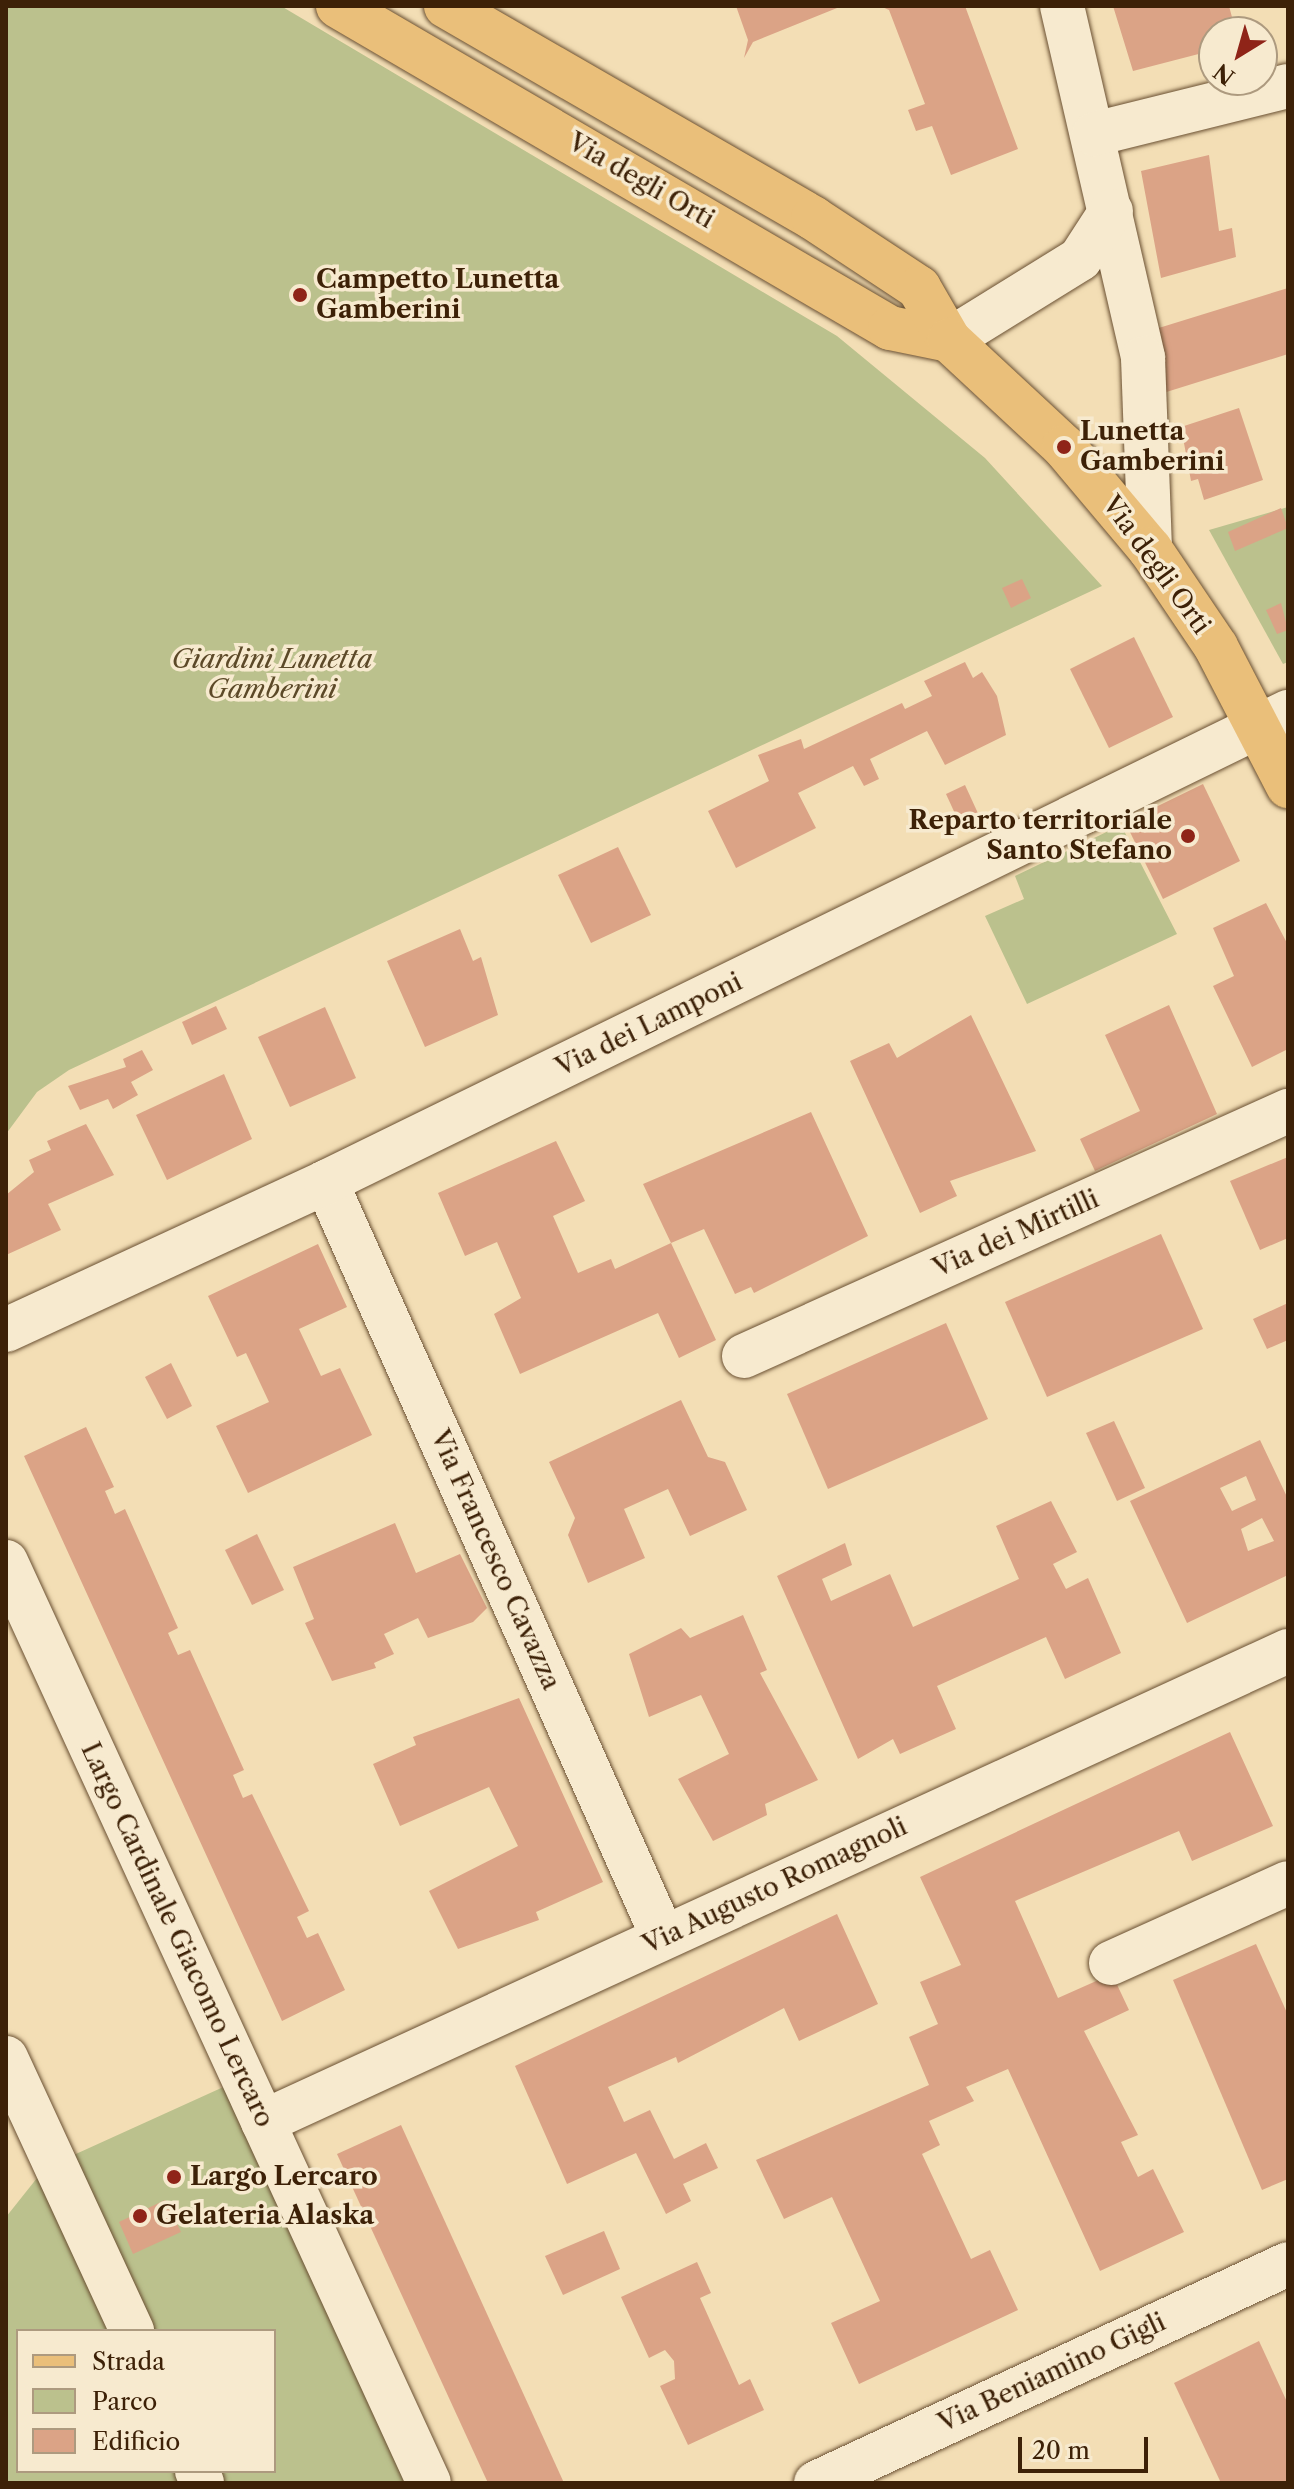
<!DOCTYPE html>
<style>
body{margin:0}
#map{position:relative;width:1294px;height:2489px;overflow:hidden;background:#f3deb5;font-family:"Libre Caslon Text",serif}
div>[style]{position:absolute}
.green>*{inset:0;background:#bbc18d}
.building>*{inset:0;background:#dba386}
.roads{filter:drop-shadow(0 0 2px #6a5032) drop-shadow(0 0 2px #6a5032)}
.minor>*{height:44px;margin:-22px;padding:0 22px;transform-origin:22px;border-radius:22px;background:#f7eacf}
.primary>*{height:44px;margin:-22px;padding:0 22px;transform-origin:22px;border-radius:22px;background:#eabf7a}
.dots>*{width:22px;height:22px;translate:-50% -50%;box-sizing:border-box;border:4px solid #f7eacf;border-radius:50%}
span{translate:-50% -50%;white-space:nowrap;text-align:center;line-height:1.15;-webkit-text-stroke:7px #f7eacf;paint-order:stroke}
.street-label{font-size:26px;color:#3d2107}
.poi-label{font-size:26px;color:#3d2107;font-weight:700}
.left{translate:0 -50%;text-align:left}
.right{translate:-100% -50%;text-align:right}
.park-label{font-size:26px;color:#5c4928;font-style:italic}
.frame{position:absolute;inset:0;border:8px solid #3d2107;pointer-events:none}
.legend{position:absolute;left:16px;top:2329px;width:260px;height:144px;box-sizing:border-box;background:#f7eacf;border:2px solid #ad9a7f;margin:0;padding:10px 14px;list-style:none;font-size:24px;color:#3d2107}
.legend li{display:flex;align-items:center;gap:16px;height:40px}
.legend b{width:40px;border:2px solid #ad9a7f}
.north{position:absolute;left:1198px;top:16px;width:80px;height:80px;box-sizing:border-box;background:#f7eacf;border:2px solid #ad9a7f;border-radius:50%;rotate:217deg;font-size:22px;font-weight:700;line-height:32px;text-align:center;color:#3d2107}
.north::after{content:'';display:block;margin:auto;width:28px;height:36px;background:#8f2418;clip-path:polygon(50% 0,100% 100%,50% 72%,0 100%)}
.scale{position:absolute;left:1018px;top:2437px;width:130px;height:36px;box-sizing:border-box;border:4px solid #3d2107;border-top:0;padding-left:10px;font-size:24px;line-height:28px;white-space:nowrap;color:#3d2107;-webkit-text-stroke:6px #f7eacf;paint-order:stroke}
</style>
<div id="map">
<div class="green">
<i style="clip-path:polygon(6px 6px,281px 6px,837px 336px,985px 458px,1102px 586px,69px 1070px,37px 1092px,6px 1134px)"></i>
<i style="clip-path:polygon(1288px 507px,1288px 662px,1283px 664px,1209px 530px)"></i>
<i style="clip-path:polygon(1121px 825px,1177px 934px,1027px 1004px,985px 916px,1024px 899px,1015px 876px)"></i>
<i style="clip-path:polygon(evenodd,230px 2084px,414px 2483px,6px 2483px,6px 2217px,45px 2168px,230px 2084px,18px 2331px,274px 2331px,274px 2471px,18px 2471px,18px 2331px)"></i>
</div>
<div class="building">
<i style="clip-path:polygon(736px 6px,842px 6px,753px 42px,744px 58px,748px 40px)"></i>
<i style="clip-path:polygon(880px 6px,965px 6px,1018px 149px,951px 175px,932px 126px,916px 131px,908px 110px,925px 104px,889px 10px)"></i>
<i style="clip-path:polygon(1113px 6px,1229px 6px,1236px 32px,1214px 32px,1214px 50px,1133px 71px)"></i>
<i style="clip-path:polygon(1209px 155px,1219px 231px,1232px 228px,1236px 257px,1161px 278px,1141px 171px)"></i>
<i style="clip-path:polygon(1288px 288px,1288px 354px,1160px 394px,1149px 331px)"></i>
<i style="clip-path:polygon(1239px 408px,1263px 480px,1204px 500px,1198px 479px,1191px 481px,1181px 427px)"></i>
<i style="clip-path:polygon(1281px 508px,1288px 528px,1235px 551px,1228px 532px)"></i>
<i style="clip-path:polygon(1022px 579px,1031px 598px,1011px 608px,1002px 588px)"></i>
<i style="clip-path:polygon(1281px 603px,1288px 630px,1277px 634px,1266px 610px)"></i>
<i style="clip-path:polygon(1134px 637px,1173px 717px,1109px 748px,1070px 669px)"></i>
<i style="clip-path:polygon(965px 662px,973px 678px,982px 672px,997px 696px,1006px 735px,945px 765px,927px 731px,870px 759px,879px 779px,864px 786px,853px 766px,798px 793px,816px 828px,736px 868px,708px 811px,769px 781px,758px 755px,801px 739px,804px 749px,902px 703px,905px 709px,932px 696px,924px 681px)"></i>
<i style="clip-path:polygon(1203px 784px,1240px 861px,1163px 899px,1125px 822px)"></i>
<i style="clip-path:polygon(965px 785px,982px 822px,963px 831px,946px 794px)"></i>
<i style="clip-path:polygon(618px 847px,651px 915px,591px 943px,558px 875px)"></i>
<i style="clip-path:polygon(1266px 903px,1288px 945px,1288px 1049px,1252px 1067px,1213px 986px,1234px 976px,1213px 928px)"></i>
<i style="clip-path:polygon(460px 929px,473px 961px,481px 957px,498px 1015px,425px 1047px,387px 961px)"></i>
<i style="clip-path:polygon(1169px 1005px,1217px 1114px,1095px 1171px,1080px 1139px,1140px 1111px,1105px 1035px)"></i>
<i style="clip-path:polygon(216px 1006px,227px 1029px,192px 1045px,182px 1022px)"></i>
<i style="clip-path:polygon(325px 1007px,356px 1078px,290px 1107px,258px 1037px)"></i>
<i style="clip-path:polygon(971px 1015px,1036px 1151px,950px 1181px,957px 1196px,920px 1213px,850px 1061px,889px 1043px,897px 1058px)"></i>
<i style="clip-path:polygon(142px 1050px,153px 1070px,131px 1082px,138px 1095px,113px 1109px,108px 1099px,80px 1110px,68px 1086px,126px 1067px,123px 1059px)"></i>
<i style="clip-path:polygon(224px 1074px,252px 1139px,167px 1180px,136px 1115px)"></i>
<i style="clip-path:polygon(811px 1112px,868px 1236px,754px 1293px,751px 1287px,735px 1294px,704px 1229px,671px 1243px,643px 1184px)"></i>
<i style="clip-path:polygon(86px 1124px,114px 1175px,48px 1204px,61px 1230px,6px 1255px,6px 1195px,34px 1172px,29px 1160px,51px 1150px,47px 1141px)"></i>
<i style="clip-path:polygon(556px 1141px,585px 1201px,553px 1216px,578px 1273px,611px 1259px,615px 1269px,671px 1243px,716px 1340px,679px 1358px,658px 1313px,520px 1374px,494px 1314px,521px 1298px,497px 1242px,465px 1256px,438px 1193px)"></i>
<i style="clip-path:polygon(1288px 1157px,1288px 1238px,1260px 1250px,1230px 1181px)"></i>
<i style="clip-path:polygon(1161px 1234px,1203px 1329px,1047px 1397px,1005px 1302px)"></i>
<i style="clip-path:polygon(318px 1244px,347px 1307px,299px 1329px,321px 1376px,340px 1368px,372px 1435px,248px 1493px,216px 1426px,269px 1402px,246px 1353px,237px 1357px,208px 1296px)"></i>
<i style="clip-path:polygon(1288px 1303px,1288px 1340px,1267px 1349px,1253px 1319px)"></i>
<i style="clip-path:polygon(946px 1323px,988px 1419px,828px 1489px,787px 1394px)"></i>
<i style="clip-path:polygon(171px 1363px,192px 1406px,167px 1419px,145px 1377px)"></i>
<i style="clip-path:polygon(681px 1400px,708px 1457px,725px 1462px,747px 1510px,690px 1536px,668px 1489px,624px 1509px,645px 1558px,588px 1583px,568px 1535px,575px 1518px,549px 1462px)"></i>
<i style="clip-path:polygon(1114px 1421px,1145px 1488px,1117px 1501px,1086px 1433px)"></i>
<i style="clip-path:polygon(86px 1427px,114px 1487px,105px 1491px,115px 1514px,125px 1509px,178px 1628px,168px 1633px,178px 1655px,190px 1650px,244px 1770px,233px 1775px,243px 1798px,252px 1794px,309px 1911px,297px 1917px,307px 1938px,318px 1933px,345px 1990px,282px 2021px,24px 1456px)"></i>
<i style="clip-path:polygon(evenodd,1260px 1440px,1288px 1499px,1288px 1575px,1187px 1623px,1130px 1501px,1260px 1440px,1246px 1476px,1256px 1500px,1232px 1511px,1220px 1488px,1246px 1476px,1260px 1440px,1262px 1518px,1274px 1541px,1248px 1551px,1241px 1529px,1262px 1518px)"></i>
<i style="clip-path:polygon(1051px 1501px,1077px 1552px,1053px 1564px,1066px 1589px,1088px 1578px,1121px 1653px,1065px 1679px,1046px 1637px,937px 1686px,956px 1729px,900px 1754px,893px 1739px,858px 1759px,777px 1576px,845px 1543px,852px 1565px,822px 1579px,831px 1601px,890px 1574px,913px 1627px,1019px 1579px,996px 1526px)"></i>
<i style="clip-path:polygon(395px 1523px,416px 1573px,460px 1554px,487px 1608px,473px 1622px,428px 1638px,418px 1618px,384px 1634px,394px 1654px,374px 1663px,376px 1668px,332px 1681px,305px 1623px,314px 1619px,293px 1567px)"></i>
<i style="clip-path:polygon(257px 1534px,284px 1590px,252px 1605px,225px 1550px)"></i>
<i style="clip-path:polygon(743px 1615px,767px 1670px,760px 1673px,818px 1780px,765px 1804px,767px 1815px,713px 1841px,678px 1779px,729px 1754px,701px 1695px,649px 1717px,629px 1654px,681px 1628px,690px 1638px)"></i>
<i style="clip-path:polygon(519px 1698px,603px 1882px,536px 1912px,539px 1920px,458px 1949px,429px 1891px,518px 1846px,489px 1787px,400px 1826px,373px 1764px,416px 1745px,413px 1737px)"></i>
<i style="clip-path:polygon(1230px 1732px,1273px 1826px,1192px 1861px,1179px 1831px,1015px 1901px,1058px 1998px,1112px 1974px,1129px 2010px,1084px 2031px,1138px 2135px,1121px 2142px,1138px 2177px,1153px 2169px,1184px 2232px,1100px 2271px,1008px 2069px,966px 2087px,974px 2101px,929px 2121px,940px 2145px,922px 2154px,971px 2259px,990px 2250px,1018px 2310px,859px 2384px,831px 2323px,880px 2301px,832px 2197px,784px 2219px,756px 2160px,929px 2085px,909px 2037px,938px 2024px,920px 1982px,961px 1965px,920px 1877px)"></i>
<i style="clip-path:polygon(837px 1914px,878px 2004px,799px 2041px,784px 2008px,678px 2063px,676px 2057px,608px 2087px,624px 2122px,650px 2110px,674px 2159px,706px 2143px,718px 2168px,683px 2184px,691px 2201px,666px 2214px,636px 2153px,567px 2184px,515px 2066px)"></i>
<i style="clip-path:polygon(1256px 1944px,1288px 2015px,1288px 2179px,1262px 2190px,1173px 1980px)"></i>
<i style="clip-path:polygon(401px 2125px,564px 2483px,488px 2483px,337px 2154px)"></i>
<i style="clip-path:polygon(165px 2200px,181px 2232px,133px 2254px,119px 2222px)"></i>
<i style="clip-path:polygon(604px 2231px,620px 2269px,563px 2295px,545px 2256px)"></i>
<i style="clip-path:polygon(697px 2262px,711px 2293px,700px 2298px,739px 2385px,750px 2379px,764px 2410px,688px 2445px,660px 2386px,675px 2379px,674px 2361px,665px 2350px,649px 2358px,621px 2297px)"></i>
<i style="clip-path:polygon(1259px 2341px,1288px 2404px,1288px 2483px,1221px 2483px,1174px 2383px)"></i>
</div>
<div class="roads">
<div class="minor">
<i style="left:1062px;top:6px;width:361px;rotate:77deg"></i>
<i style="left:1143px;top:358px;width:191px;rotate:87.9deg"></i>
<i style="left:1094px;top:134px;width:200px;rotate:-13.9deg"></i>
<i style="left:949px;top:340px;width:154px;rotate:-31.7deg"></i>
<i style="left:1080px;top:259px;width:57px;rotate:-57.1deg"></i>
<i style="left:326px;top:1182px;width:827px;rotate:65.95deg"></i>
<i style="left:6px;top:1330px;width:353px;rotate:-24.8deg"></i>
<i style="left:326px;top:1182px;width:1071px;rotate:-26.04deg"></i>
<i style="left:744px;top:1356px;width:597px;rotate:-24.25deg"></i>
<i style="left:6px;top:1562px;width:1013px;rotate:65.33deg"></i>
<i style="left:1111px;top:1963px;width:194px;rotate:-24.3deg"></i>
<i style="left:6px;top:2058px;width:301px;rotate:65.2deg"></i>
<i style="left:263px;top:2122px;width:1128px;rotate:-24.68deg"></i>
<i style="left:197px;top:2471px;width:13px;rotate:67deg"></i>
<i style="left:816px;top:2483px;width:520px;rotate:-24.89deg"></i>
</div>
<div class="primary">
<i style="left:338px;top:6px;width:639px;rotate:30.26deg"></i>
<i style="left:890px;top:328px;width:60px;rotate:11.5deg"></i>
<i style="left:446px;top:6px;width:424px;rotate:30deg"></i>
<i style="left:813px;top:218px;width:127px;rotate:33.4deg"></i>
<i style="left:919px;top:288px;width:60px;rotate:60deg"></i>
<i style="left:949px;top:340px;width:157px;rotate:42.9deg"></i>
<i style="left:1064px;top:447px;width:133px;rotate:49.9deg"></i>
<i style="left:1150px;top:549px;width:118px;rotate:56deg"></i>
<i style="left:1216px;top:647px;width:157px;rotate:62.6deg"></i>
</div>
</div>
<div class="dots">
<i style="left:300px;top:295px;background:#8f2418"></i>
<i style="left:1064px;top:447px;background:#8f2418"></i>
<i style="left:1188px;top:836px;background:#8f2418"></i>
<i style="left:174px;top:2177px;background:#8f2418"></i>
<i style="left:140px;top:2216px;background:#8f2418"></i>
</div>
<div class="street-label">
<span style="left:641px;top:181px;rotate:30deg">Via degli Orti</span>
<span style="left:1156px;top:565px;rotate:54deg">Via degli Orti</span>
<span style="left:649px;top:1025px;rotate:-26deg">Via dei Lamponi</span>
<span style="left:1016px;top:1234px;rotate:-24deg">Via dei Mirtilli</span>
<span style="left:495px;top:1560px;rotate:66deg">Via Francesco Cavazza</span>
<span style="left:775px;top:1886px;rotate:-25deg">Via Augusto Romagnoli</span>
<span style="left:177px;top:1935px;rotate:65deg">Largo Cardinale Giacomo Lercaro</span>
<span style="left:1052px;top:2373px;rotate:-25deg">Via Beniamino Gigli</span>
</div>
<div class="poi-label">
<span class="left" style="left:316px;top:295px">Campetto Lunetta<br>Gamberini</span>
<span class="left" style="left:1080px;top:447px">Lunetta<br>Gamberini</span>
<span class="right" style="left:1172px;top:836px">Reparto territoriale<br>Santo Stefano</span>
<span class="left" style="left:190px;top:2177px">Largo Lercaro</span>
<span class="left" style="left:156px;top:2216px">Gelateria Alaska</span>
</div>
<div class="park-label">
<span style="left:272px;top:675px">Giardini Lunetta<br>Gamberini</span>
</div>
<div class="frame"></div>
<ul class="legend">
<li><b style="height:10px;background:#eabf7a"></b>Strada</li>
<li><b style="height:22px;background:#bbc18d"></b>Parco</li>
<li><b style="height:22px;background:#dba386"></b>Edificio</li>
</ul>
<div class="north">N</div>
<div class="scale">20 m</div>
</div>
